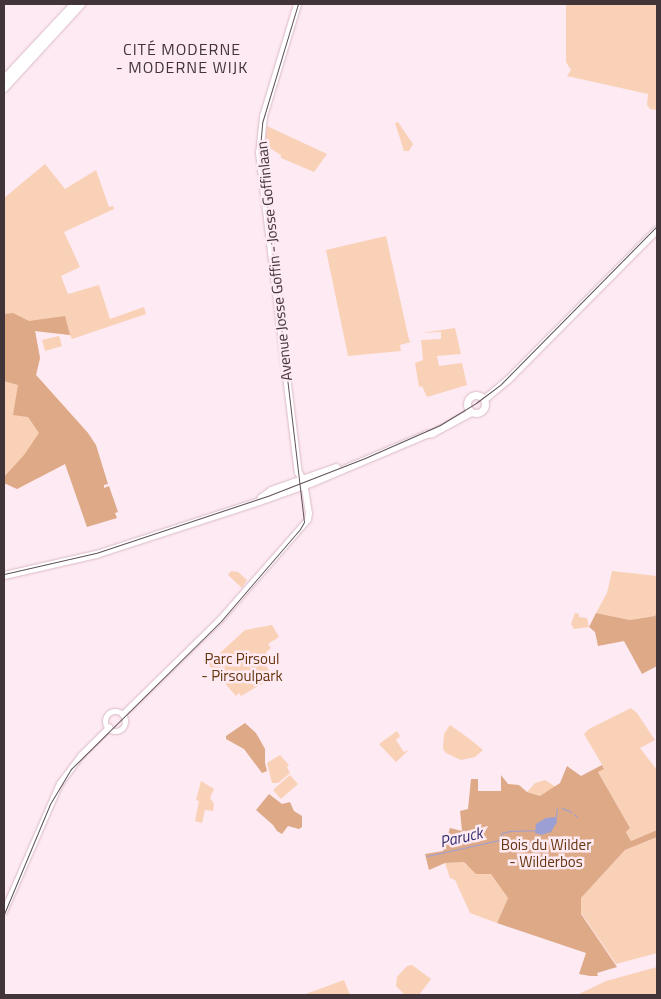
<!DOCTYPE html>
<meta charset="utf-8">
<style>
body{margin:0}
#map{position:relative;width:661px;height:999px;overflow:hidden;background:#feeaf3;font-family:"Titillium Web",sans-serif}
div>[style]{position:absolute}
.green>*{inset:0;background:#f9d1b7}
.forest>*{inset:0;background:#dda987}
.water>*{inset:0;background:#9c9fd4}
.stream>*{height:1px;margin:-0.5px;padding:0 0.5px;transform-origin:0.5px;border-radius:0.5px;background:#9c9fd4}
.roads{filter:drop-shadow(0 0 1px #d9bac8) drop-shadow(0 0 1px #d9bac8)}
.minor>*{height:5.5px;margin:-2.75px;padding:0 2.75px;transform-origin:2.75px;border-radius:2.75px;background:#fff}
.minor>.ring{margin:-2.75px;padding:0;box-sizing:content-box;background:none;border:5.5px solid #fff;border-radius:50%}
.major>*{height:7px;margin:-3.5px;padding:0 3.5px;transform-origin:3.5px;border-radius:3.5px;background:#fff}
.major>.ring{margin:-3.5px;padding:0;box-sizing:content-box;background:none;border:7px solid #fff;border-radius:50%}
.tram>*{height:1px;margin:-0.5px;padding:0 0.5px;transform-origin:0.5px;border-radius:0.5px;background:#605258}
span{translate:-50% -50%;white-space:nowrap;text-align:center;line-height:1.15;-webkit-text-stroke:5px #feeaf3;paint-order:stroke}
.street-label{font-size:15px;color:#41353a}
.park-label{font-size:15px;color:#65350e}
.neighbourhood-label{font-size:16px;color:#41353a;letter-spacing:1px}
.water-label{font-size:16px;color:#322e6d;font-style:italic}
.frame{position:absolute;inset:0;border:5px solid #41353a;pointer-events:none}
</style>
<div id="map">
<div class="green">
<i style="clip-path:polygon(566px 4px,657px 4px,657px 110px,650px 109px,647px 105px,648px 94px,567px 76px,571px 70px,566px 62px)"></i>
<i style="clip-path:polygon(398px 122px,413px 144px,409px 151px,404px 151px,395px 123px)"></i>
<i style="clip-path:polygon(267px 126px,327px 154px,314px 172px,281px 158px,281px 155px,265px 145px)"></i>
<i style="clip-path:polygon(45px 164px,65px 189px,96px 170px,109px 207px,113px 206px,114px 209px,64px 232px,80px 267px,61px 276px,68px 294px,99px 285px,110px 319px,144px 307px,146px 314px,72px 339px,70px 335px,35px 331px,40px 358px,36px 375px,88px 433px,65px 464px,17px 489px,4px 483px,4px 198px)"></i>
<i style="clip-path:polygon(386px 236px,409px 340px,411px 342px,400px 345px,401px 351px,348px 356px,326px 250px)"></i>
<i style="clip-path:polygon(455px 328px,461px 354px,437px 356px,439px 366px,462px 363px,467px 385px,427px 397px,422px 386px,419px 387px,415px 363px,423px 360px,421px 340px,441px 339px,441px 332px,422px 333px)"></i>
<i style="clip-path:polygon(59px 336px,62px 346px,45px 351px,42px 340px)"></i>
<i style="clip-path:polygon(231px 571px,238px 572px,247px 580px,242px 588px,228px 575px)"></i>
<i style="clip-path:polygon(612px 571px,657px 576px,657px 612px,655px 616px,630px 620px,596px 613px,607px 593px)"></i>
<i style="clip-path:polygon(575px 613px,579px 614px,579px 617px,587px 618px,589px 627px,574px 629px,571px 624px)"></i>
<i style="clip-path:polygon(272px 625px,279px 637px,268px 644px,271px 648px,266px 652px,270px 658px,267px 659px,269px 663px,265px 665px,274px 677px,241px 696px,239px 693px,236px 696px,208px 664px,245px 630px)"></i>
<i style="clip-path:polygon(631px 708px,637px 713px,655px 740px,640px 748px,657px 770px,657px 830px,631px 841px,626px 831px,630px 828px,598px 772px,604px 768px,584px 734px,589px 729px)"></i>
<i style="clip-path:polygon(450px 725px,471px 740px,483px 750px,475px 757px,461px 760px,446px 753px,443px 749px,444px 734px)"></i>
<i style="clip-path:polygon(397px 731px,400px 736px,396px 740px,404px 752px,409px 750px,396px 762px,379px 744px)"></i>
<i style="clip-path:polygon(280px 755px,289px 765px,287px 767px,290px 773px,278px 783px,272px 783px,267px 763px)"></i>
<i style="clip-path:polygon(290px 775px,298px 784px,281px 799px,273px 790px)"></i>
<i style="clip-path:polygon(545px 780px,556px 787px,540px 796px,527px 792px,535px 783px)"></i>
<i style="clip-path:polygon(201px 781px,214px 789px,210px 798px,214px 804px,213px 811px,205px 810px,202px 823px,195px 821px,199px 801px,196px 800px)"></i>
<i style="clip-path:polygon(657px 837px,657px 953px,616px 964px,581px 913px,581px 898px,625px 850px)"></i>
<i style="clip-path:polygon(464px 862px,466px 865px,491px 873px,508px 898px,497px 923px,470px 913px,455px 880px,450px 878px,445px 863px)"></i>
<i style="clip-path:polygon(412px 965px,431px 979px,419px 995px,405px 995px,396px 986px,397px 977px,407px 966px)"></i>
<i style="clip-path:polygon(657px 967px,657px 995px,577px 995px,606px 981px)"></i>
<i style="clip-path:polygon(344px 980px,350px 995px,303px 995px)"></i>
</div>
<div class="forest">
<i style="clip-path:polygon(13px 313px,29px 321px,65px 316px,70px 335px,35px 331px,40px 358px,36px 375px,88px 433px,96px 445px,108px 484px,104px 485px,104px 488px,109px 486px,118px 512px,115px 513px,117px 518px,87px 527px,65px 464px,17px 489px,4px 483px,4px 477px,24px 455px,39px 433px,28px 417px,13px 415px,18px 385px,4px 381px,4px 314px)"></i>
<i style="clip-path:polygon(657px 612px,657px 666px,642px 674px,624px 641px,598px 646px,595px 632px,589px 627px,596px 613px,630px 620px,655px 616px)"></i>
<i style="clip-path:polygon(245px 723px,256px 733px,265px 749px,265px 763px,267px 771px,262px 773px,244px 749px,226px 739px,226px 736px)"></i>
<i style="clip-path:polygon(602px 765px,604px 769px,598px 772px,630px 828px,626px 832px,631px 841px,657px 830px,657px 837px,625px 850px,581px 898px,581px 914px,617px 967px,597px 973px,598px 976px,590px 976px,579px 974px,586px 953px,497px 923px,508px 898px,491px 874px,476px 874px,464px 862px,445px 863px,429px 870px,425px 854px,443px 851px,450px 828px,462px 831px,460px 811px,468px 809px,471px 779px,478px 779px,478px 791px,501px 791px,501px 775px,508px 784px,519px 785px,527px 792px,540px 796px,560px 783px,567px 766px,581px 776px)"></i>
<i style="clip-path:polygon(269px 794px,282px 804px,290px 802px,294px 811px,302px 816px,302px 827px,299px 829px,288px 826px,282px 834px,277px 831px,273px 825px,256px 810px)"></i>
</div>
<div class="water">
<i style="clip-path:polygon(556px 817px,557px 822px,551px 832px,541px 835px,535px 833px,536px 824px,546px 818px)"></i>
</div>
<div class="stream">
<i style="left:562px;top:808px;width:10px;rotate:24deg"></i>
<i style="left:574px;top:814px;width:4px;rotate:45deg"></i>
<i style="left:556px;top:817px;width:9px;rotate:-84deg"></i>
<i style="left:427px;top:856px;width:74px;rotate:-12.5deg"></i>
<i style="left:499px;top:840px;width:8px;rotate:-67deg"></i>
<i style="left:502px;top:833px;width:8px;rotate:-14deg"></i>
<i style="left:510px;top:831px;width:25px;rotate:-2deg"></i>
</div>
<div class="roads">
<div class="minor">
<i class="ring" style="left:106px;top:712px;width:14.5px;height:14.5px"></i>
<i style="left:123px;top:715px;width:136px;rotate:-44.4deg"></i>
<i style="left:220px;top:620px;width:133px;rotate:-48.7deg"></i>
<i style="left:308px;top:520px;width:6px;rotate:-81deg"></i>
<i style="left:309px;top:514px;width:31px;rotate:-99deg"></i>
<i style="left:4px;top:912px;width:140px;rotate:-66.4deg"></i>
<i style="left:60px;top:784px;width:35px;rotate:-53deg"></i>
<i style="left:81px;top:756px;width:40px;rotate:-45deg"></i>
</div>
<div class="major">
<i style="left:297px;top:4px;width:117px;rotate:106.9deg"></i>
<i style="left:263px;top:116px;width:36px;rotate:96deg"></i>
<i style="left:259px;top:152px;width:322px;rotate:83.1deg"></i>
<i style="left:298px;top:472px;width:13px;rotate:61deg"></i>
<i style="left:4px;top:78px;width:101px;rotate:-47deg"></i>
<i style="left:4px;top:88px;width:114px;rotate:-47.5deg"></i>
<i class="ring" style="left:467px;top:395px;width:11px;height:11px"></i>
<i style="left:484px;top:399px;width:31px;rotate:-40deg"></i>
<i style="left:508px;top:379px;width:211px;rotate:-45.2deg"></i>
<i style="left:261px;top:497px;width:12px;rotate:-35deg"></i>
<i style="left:271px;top:490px;width:69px;rotate:-19.5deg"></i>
<i style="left:4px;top:575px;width:94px;rotate:-12.9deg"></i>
<i style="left:96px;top:554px;width:171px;rotate:-18deg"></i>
<i style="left:259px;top:501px;width:54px;rotate:-19.4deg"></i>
<i style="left:310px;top:483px;width:126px;rotate:-22.9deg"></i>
<i style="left:426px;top:434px;width:6px;rotate:-9deg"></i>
<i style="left:432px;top:433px;width:44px;rotate:-28.3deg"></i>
</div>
</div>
<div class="tram">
<i style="left:4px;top:574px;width:94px;rotate:-12.9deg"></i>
<i style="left:96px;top:553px;width:183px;rotate:-18.4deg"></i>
<i style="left:270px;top:495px;width:102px;rotate:-21.3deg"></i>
<i style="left:365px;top:458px;width:82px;rotate:-23.7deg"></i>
<i style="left:440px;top:425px;width:42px;rotate:-31.4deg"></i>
<i style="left:476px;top:403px;width:31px;rotate:-37deg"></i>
<i style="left:501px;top:384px;width:222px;rotate:-45.4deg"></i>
<i style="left:4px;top:914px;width:119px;rotate:-67.3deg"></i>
<i style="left:50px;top:804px;width:41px;rotate:-59deg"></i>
<i style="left:71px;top:769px;width:211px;rotate:-44.6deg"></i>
<i style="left:221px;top:621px;width:121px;rotate:-49.3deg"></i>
<i style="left:300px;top:529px;width:8px;rotate:-60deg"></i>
<i style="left:304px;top:522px;width:377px;rotate:-96.7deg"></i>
<i style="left:260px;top:148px;width:25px;rotate:-85deg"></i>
<i style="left:262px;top:123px;width:124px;rotate:-73.2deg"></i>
</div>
<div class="street-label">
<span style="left:274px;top:261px;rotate:-96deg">Avenue Josse Goffin - Josse Goffinlaan</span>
</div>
<div class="park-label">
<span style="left:242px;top:667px">Parc Pirsoul<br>- Pirsoulpark</span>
<span style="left:546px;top:853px">Bois du Wilder<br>- Wilderbos</span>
</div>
<div class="neighbourhood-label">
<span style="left:182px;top:58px">CITÉ MODERNE<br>- MODERNE WIJK</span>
</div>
<div class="water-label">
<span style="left:461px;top:837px;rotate:-13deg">Paruck</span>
</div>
<div class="frame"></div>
</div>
